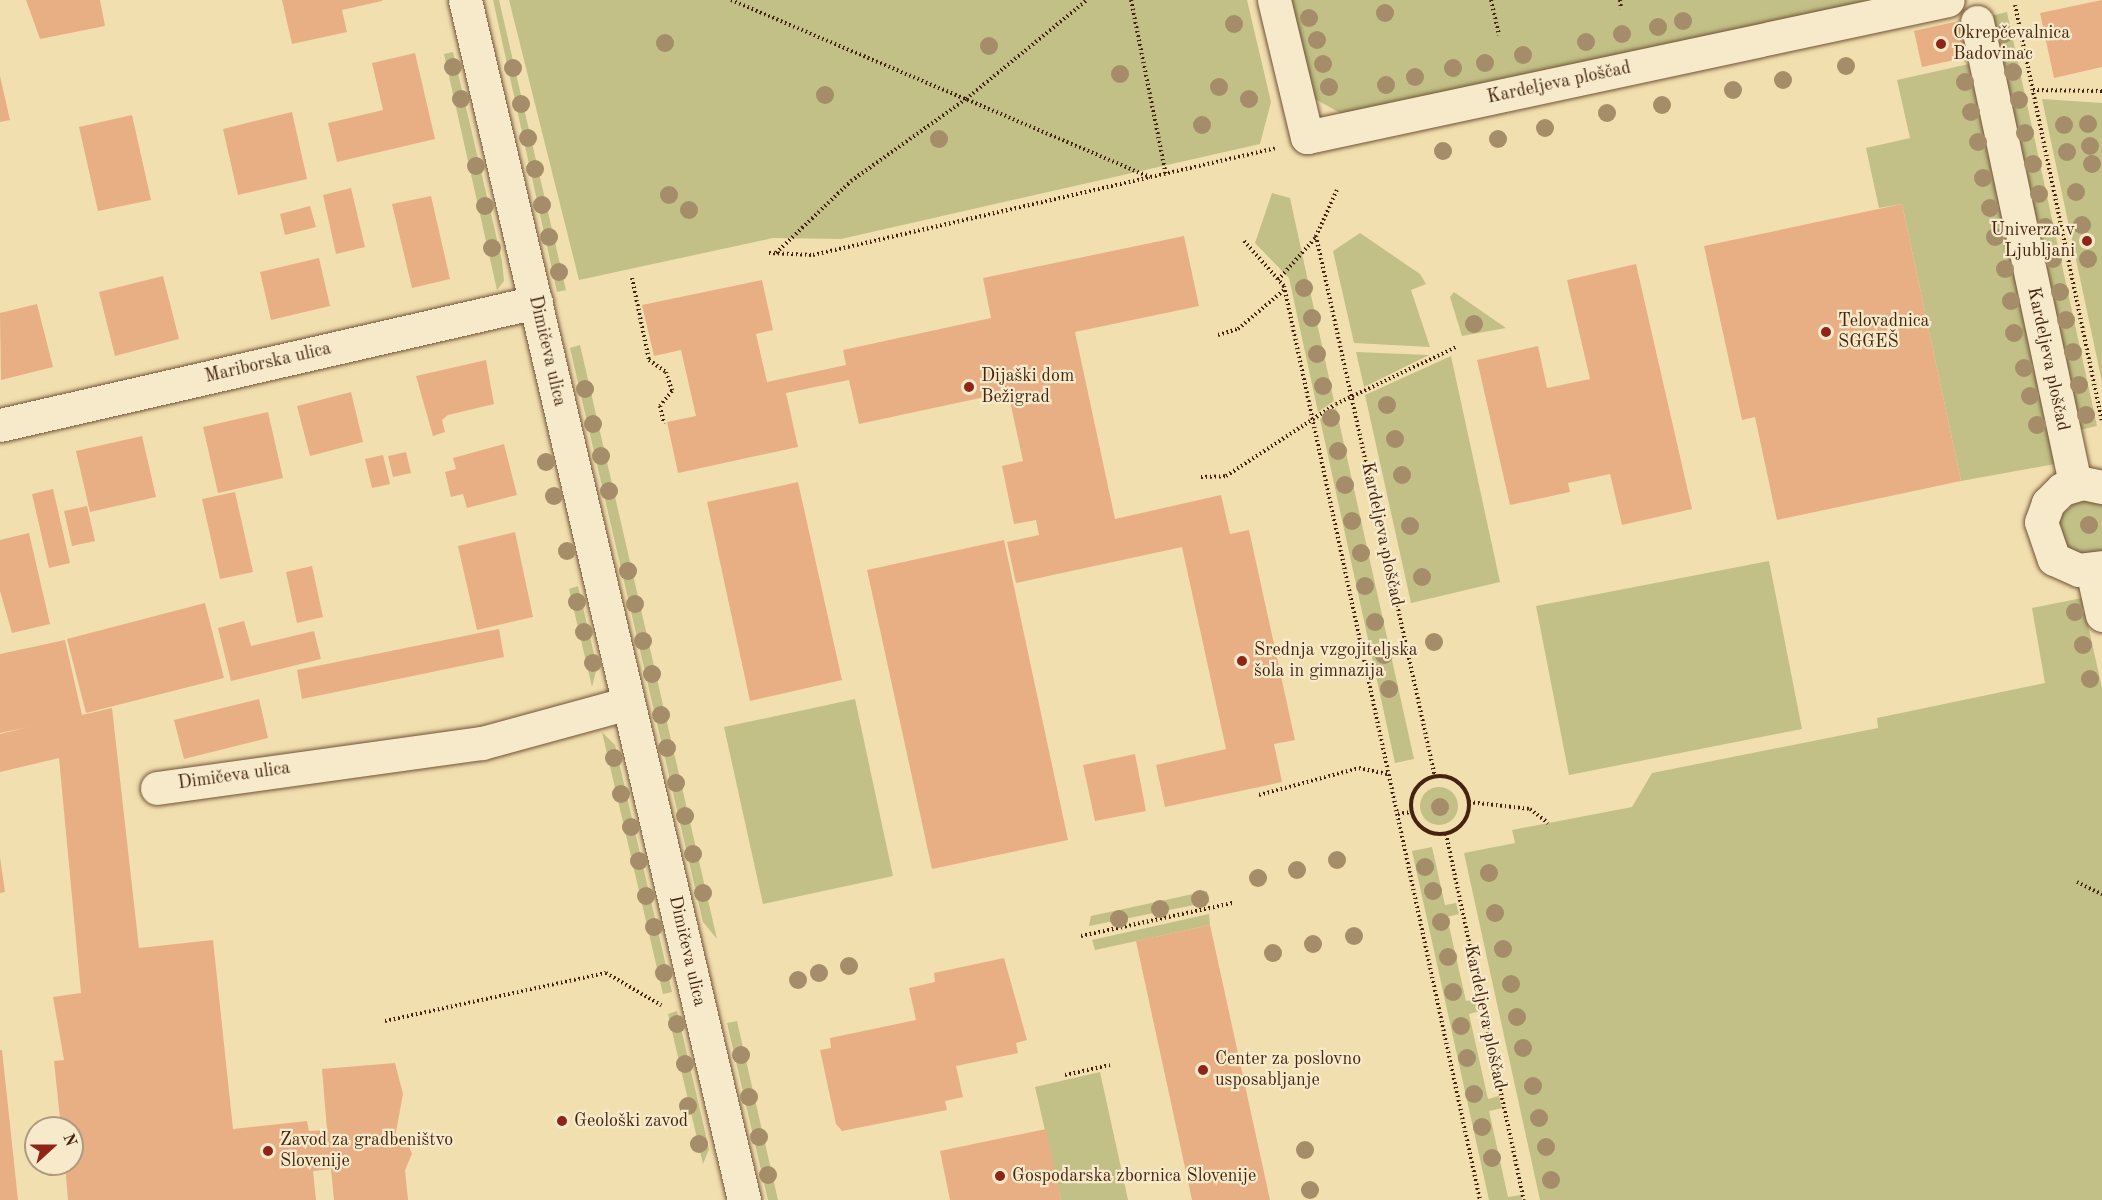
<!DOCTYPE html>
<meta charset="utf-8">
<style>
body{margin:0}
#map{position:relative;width:2102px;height:1200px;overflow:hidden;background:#f2dfaf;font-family:"Old Standard TT",serif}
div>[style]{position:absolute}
.green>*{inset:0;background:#c2c086}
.round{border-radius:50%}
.building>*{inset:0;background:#e8af85}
.path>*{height:4px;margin-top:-2px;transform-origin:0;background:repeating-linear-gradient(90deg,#44230f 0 1.5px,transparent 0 4.5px)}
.path>.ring{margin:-2px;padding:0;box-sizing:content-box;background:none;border:4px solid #44230f;border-radius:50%}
.roads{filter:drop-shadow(0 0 2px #705237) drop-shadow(0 0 2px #705237)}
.minor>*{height:33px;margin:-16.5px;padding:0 16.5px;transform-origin:16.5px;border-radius:16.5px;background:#f7eacb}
.trees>*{width:18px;height:18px;margin:-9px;border-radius:50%;background:#a48d68}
.dots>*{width:16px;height:16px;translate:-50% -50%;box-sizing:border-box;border:3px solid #f7eacb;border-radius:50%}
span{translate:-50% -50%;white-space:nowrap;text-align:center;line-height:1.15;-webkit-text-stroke:4.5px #f7eacb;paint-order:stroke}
.poi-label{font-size:18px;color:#44230f}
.left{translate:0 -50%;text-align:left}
.right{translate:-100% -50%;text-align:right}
.street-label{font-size:18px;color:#44230f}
.north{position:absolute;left:24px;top:1116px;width:60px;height:60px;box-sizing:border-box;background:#f7eacb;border:2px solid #af9a80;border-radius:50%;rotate:69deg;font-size:16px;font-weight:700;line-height:24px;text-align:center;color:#44230f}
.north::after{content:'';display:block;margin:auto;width:21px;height:27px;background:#8f2418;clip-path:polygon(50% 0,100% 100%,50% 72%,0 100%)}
</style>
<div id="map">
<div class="green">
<i style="clip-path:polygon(493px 0,499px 0,566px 290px,557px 292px)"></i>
<i style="clip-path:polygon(509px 0,1247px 0,1271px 102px,1260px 144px,841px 239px,773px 238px,579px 280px)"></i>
<i style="clip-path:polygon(1285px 0,1878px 0,1344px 115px,1306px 94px)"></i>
<i style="clip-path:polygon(2007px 12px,2097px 426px,2079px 430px,1990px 16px)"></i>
<i style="clip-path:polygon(453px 52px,502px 261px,504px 281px,497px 290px,444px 54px)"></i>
<i style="clip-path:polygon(1969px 64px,2055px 464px,1961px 481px,1902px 204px,1879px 208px,1866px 148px,1910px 138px,1897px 80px)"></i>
<i style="clip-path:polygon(2042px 99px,2102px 103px,2102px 382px)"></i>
<i style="clip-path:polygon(1272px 193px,1290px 198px,1334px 401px,1318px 412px,1289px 278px,1255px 243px)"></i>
<i style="clip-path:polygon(1360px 233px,1420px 274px,1426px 284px,1411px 290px,1430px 347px,1354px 343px,1333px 251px)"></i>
<i style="clip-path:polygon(1454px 292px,1506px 328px,1462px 336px,1450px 297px)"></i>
<i style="clip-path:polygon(580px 345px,717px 939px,703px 922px,570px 348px)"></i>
<i style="clip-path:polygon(1356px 352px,1429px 355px,1364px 387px)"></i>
<i style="clip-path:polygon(1451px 356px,1500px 582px,1411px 603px,1365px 395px)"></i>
<i style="clip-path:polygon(1336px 408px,1414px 759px,1395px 763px,1320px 419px)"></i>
<i style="clip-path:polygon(2080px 499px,2102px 505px,2102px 551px,2096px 554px,2069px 552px,2057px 518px)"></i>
<i style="clip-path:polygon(1769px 561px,1802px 729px,1569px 775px,1536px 606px)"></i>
<i style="clip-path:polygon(578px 586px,597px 667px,592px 687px,569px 589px)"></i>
<i style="clip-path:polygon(2082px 598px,2102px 688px,2102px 1200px,1540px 1200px,1464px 853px,1515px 843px,1512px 830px,1632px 807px,1652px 773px,1878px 728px,1877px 718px,2045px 683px,2032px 608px)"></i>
<i style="clip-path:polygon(855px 699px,893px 876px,763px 904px,724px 727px)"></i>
<i style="clip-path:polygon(602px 732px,615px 745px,672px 992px,663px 994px)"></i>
<i class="round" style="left:1420px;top:787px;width:38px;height:38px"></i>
<i style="clip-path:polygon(1432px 847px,1445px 905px,1456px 903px,1459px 914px,1447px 917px,1466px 1001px,1477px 999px,1480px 1011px,1469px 1014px,1488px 1099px,1499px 1096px,1502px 1108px,1489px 1111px,1508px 1197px,1521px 1195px,1522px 1200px,1489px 1200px,1412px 851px)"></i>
<i style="clip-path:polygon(1207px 891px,1209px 902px,1089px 926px,1091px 916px)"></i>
<i style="clip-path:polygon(1209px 914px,1210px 925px,1095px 950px,1092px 940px)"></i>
<i style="clip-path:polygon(677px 1011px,709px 1149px,703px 1164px,668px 1014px)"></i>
<i style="clip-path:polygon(737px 1021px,778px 1200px,768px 1200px,727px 1023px)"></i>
<i style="clip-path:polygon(1100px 1072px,1128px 1200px,1061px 1200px,1035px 1087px)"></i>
</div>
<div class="building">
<i style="clip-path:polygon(26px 0,100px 0,105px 26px,40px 39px)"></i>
<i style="clip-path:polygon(282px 0,382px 0,382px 1px,342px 10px,347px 32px,292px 44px)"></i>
<i style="clip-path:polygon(2102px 0,2102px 67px,2054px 78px,2040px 13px)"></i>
<i style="clip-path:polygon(1959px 21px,1968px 57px,1922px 67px,1914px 31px)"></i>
<i style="clip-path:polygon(415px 53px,435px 139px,337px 162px,328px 123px,383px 110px,372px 63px)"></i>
<i style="clip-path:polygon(0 76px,10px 120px,0 122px)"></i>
<i style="clip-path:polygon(292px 112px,307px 179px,238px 195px,223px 129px)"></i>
<i style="clip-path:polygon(132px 115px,151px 200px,98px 211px,79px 127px)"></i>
<i style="clip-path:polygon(351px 188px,365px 247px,336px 254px,323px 195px)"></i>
<i style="clip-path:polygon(431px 196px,450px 279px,412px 288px,392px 204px)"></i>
<i style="clip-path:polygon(1902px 204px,1961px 481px,1777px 520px,1755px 417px,1742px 420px,1704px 246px)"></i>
<i style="clip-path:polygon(310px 206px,316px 227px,285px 235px,280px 214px)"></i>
<i style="clip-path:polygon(1184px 236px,1199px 306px,1075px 332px,1115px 519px,1221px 495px,1230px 534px,1249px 530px,1295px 740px,1274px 744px,1282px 782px,1165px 807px,1156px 765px,1226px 749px,1182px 547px,1016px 583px,1007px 542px,1039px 535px,1036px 520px,1014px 524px,1002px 466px,1023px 461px,1008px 392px,859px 424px,849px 380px,786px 393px,798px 447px,678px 473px,667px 422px,696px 416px,681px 350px,654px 356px,642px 305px,762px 280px,773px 330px,756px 334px,767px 382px,846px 365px,843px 350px,991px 318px,983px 278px)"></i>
<i style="clip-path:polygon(319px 258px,330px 306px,271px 320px,260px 272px)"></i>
<i style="clip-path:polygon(1636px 264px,1692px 509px,1622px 525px,1610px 474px,1568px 483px,1570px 492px,1510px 505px,1477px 360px,1538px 346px,1547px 388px,1590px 379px,1567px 280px)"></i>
<i style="clip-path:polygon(163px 276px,179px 339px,115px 356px,99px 292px)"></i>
<i style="clip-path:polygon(37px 304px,53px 367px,1px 380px,0 313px)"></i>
<i style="clip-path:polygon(486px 360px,494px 404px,448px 415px,442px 420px,445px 432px,433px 436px,416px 376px)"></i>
<i style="clip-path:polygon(351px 392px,363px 442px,310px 456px,297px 406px)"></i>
<i style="clip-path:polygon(268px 412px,283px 478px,218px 493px,203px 427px)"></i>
<i style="clip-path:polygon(142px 436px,156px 497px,90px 512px,76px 451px)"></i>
<i style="clip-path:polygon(504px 444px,517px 495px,467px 508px,463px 494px,451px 497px,445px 472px,456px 469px,453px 458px)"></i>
<i style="clip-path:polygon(406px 452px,411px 473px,393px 477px,388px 456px)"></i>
<i style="clip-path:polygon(383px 455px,390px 484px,372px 488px,365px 459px)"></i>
<i style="clip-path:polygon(798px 482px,842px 680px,750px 701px,707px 502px)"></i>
<i style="clip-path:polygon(53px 489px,70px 563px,49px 568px,32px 494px)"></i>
<i style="clip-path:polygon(235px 492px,253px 572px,220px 579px,202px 499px)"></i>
<i style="clip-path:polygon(87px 506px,95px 541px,72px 546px,64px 511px)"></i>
<i style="clip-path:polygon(515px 532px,533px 617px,477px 630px,458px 546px)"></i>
<i style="clip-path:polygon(29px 533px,50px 624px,12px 633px,0 591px,0 540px)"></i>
<i style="clip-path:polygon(1004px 540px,1068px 840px,932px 869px,867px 570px)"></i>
<i style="clip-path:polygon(312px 566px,323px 617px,297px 623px,286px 572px)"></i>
<i style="clip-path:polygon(205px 603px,224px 678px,86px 713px,67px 639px)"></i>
<i style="clip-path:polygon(244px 621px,251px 646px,314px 631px,321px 659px,231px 681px,218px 628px)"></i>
<i style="clip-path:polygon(499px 629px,504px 657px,302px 699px,297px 670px)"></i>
<i style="clip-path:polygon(65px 640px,82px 715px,112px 708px,139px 948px,213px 940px,233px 1129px,307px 1121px,309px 1131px,327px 1130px,322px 1069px,395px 1063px,403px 1094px,395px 1137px,407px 1141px,412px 1154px,405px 1170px,408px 1200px,334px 1200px,331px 1169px,313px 1171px,316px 1200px,68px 1200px,65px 1164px,72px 1164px,72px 1128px,61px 1128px,54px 1061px,64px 1060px,53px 997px,81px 993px,59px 758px,0 772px,0 734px,29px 727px,0 733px,0 654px)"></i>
<i style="clip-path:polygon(259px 699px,268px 738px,184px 759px,174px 720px)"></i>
<i style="clip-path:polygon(1135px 754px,1146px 811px,1095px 821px,1083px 765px)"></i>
<i style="clip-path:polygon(0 857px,5px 892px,0 893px)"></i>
<i style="clip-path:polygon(1210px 925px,1270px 1200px,1192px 1200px,1136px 941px)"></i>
<i style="clip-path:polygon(1004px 958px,1027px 1040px,1016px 1043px,1018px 1053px,956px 1066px,963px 1097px,945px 1101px,947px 1110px,842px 1131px,836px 1124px,820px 1050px,831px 1048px,830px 1038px,916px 1020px,909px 988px,935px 982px,934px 973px)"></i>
<i style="clip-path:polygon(0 1050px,2px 1050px,18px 1200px,0 1200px)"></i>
<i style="clip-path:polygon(1046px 1129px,1061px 1200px,950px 1200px,940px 1151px)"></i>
</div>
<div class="path">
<i style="left:731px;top:0;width:455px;rotate:22.9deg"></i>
<i style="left:1131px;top:0;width:178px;rotate:78.7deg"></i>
<i style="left:1491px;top:0;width:36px;rotate:77deg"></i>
<i style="left:1620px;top:0;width:9px;rotate:84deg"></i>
<i style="left:2015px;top:5px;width:424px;rotate:78.2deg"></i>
<i style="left:2033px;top:90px;width:69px;rotate:0.8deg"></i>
<i style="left:1337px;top:190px;width:51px;rotate:114.5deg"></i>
<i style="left:1316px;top:236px;width:554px;rotate:77.59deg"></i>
<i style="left:1244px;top:241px;width:60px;rotate:48.4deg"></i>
<i style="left:1284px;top:286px;width:935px;rotate:77.9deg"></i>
<i style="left:769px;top:253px;width:44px;rotate:2.6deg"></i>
<i style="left:813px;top:255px;width:474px;rotate:-13deg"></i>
<i style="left:776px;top:253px;width:104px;rotate:-43.8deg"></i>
<i style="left:851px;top:181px;width:141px;rotate:-35.5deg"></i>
<i style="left:966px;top:99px;width:156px;rotate:-39.3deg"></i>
<i style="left:632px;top:278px;width:84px;rotate:78.3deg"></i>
<i style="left:649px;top:360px;width:21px;rotate:35deg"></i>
<i style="left:666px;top:372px;width:20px;rotate:72deg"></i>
<i style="left:672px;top:391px;width:19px;rotate:129deg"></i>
<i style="left:660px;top:406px;width:18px;rotate:77deg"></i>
<i style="left:1278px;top:280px;width:57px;rotate:-48.5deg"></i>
<i style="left:1218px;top:335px;width:21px;rotate:-17deg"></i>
<i style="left:1238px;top:329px;width:60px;rotate:-40.3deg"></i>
<i style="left:1201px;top:477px;width:25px;rotate:-2deg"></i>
<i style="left:1226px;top:476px;width:131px;rotate:-33.2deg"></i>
<i style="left:1336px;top:404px;width:133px;rotate:-25.4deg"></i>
<i class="ring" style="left:1411px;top:776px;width:54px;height:54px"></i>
<i style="left:1259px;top:795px;width:104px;rotate:-15.1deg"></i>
<i style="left:1359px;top:768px;width:30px;rotate:12deg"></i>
<i style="left:1469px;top:802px;width:61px;rotate:6.5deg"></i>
<i style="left:1530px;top:809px;width:23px;rotate:38deg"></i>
<i style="left:1398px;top:814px;width:13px;rotate:-9deg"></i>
<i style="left:1446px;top:834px;width:374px;rotate:78deg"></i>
<i style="left:2077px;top:882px;width:28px;rotate:26deg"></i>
<i style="left:1081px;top:936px;width:155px;rotate:-12.3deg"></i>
<i style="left:385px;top:1021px;width:226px;rotate:-12.3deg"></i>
<i style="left:606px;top:973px;width:64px;rotate:30.2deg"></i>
<i style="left:1065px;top:1075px;width:46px;rotate:-12.5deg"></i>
</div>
<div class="roads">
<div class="minor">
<i style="left:465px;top:0;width:1232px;rotate:76.91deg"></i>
<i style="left:1274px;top:0;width:141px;rotate:76.5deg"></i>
<i style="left:1307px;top:137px;width:655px;rotate:-12.06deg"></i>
<i style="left:1977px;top:22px;width:472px;rotate:78deg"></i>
<i style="left:0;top:425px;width:550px;rotate:-12.92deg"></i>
<i style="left:2102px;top:487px;width:19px;rotate:-168deg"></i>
<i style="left:2083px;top:483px;width:22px;rotate:164deg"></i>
<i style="left:2062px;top:489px;width:20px;rotate:135deg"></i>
<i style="left:2048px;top:503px;width:20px;rotate:110deg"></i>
<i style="left:2041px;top:522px;width:39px;rotate:71deg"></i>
<i style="left:2054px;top:559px;width:27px;rotate:24deg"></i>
<i style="left:2079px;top:570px;width:23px;rotate:-7deg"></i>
<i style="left:2092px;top:570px;width:46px;rotate:77.5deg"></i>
<i style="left:157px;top:788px;width:328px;rotate:-7.9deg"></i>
<i style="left:482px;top:743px;width:151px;rotate:-15.3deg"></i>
</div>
</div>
<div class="trees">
<i style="left:1385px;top:13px"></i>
<i style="left:1309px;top:18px"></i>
<i style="left:1683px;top:21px"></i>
<i style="left:1234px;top:24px"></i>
<i style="left:1658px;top:27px"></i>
<i style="left:1622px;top:34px"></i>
<i style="left:2004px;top:34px"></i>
<i style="left:1317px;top:40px"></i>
<i style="left:1586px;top:42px"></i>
<i style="left:665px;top:43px"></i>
<i style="left:989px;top:46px"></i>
<i style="left:1523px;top:55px"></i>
<i style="left:1485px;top:63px"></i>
<i style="left:1323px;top:64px"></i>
<i style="left:1846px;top:66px"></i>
<i style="left:453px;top:67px"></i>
<i style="left:513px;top:68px"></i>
<i style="left:1453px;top:68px"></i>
<i style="left:2013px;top:72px"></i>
<i style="left:1120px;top:74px"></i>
<i style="left:1415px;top:77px"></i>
<i style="left:1783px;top:80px"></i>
<i style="left:1965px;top:82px"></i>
<i style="left:1386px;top:85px"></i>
<i style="left:1219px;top:87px"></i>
<i style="left:1329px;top:87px"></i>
<i style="left:1733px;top:90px"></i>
<i style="left:825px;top:95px"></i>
<i style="left:461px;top:99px"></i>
<i style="left:1249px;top:99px"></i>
<i style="left:2019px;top:100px"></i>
<i style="left:521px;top:104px"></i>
<i style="left:1662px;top:105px"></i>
<i style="left:1971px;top:112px"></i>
<i style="left:1607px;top:113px"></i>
<i style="left:2088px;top:124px"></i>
<i style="left:1202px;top:125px"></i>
<i style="left:2064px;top:125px"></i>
<i style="left:1545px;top:128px"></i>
<i style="left:2025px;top:133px"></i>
<i style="left:528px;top:138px"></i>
<i style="left:939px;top:139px"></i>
<i style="left:1498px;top:139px"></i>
<i style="left:1978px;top:142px"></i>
<i style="left:2090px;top:146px"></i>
<i style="left:1443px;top:151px"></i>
<i style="left:2067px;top:152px"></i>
<i style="left:2033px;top:164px"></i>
<i style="left:2092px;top:164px"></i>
<i style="left:476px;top:166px"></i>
<i style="left:535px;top:169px"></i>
<i style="left:1983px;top:178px"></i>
<i style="left:2076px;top:192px"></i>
<i style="left:2039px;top:194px"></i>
<i style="left:669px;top:195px"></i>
<i style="left:542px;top:205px"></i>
<i style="left:485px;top:206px"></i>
<i style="left:1990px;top:208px"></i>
<i style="left:689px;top:210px"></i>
<i style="left:2082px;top:225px"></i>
<i style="left:2045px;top:227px"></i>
<i style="left:549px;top:237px"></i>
<i style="left:1995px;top:237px"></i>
<i style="left:492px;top:248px"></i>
<i style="left:2053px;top:259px"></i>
<i style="left:2088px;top:259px"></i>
<i style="left:2005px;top:269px"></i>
<i style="left:559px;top:272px"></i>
<i style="left:1304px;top:288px"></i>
<i style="left:2060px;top:292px"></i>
<i style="left:2011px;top:301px"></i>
<i style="left:1312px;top:318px"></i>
<i style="left:2066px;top:320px"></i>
<i style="left:1474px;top:324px"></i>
<i style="left:2014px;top:333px"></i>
<i style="left:2073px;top:352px"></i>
<i style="left:1317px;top:354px"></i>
<i style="left:2024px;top:368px"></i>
<i style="left:2079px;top:385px"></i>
<i style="left:1323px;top:386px"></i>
<i style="left:585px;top:389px"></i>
<i style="left:2030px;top:396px"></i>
<i style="left:1387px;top:405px"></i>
<i style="left:2086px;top:415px"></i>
<i style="left:1331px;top:418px"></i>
<i style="left:593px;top:424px"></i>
<i style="left:2037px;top:425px"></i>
<i style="left:1395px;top:439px"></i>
<i style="left:1338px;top:451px"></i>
<i style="left:601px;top:456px"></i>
<i style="left:546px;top:462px"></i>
<i style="left:1402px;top:475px"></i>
<i style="left:1345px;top:485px"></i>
<i style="left:609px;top:491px"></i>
<i style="left:554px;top:496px"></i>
<i style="left:1352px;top:521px"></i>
<i style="left:2089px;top:525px"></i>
<i style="left:1410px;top:526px"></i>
<i style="left:567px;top:551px"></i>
<i style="left:1361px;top:553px"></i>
<i style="left:628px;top:571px"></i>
<i style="left:1422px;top:577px"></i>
<i style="left:1365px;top:586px"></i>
<i style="left:577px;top:602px"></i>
<i style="left:635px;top:604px"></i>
<i style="left:2075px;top:612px"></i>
<i style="left:1375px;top:622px"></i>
<i style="left:584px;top:632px"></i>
<i style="left:643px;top:641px"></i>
<i style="left:1434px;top:642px"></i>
<i style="left:2083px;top:645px"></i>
<i style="left:1384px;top:655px"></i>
<i style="left:593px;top:663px"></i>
<i style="left:652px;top:674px"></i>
<i style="left:2090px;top:679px"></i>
<i style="left:1389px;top:689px"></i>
<i style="left:661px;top:715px"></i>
<i style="left:667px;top:748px"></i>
<i style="left:614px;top:758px"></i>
<i style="left:676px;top:783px"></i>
<i style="left:621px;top:794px"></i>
<i style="left:1440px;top:807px"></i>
<i style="left:685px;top:816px"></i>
<i style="left:631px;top:827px"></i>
<i style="left:693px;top:854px"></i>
<i style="left:1337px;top:860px"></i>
<i style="left:639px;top:861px"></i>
<i style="left:1425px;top:867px"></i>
<i style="left:1297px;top:870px"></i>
<i style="left:1489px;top:873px"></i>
<i style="left:1258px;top:878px"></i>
<i style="left:1433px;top:891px"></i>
<i style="left:703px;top:893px"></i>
<i style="left:646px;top:896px"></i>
<i style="left:1200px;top:899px"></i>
<i style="left:1160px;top:909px"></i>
<i style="left:1495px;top:913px"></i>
<i style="left:1119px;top:919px"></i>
<i style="left:1441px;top:922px"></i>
<i style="left:654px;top:927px"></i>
<i style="left:1354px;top:936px"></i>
<i style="left:1313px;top:944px"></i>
<i style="left:1503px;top:949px"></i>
<i style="left:1273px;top:953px"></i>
<i style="left:1448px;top:957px"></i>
<i style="left:849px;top:966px"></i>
<i style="left:664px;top:973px"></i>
<i style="left:819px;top:973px"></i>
<i style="left:798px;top:980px"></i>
<i style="left:1511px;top:984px"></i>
<i style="left:1453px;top:992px"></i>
<i style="left:1517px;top:1017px"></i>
<i style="left:677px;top:1024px"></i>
<i style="left:1461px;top:1026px"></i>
<i style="left:1523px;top:1048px"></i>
<i style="left:741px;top:1055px"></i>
<i style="left:1467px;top:1058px"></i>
<i style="left:685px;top:1064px"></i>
<i style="left:1533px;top:1086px"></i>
<i style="left:1474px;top:1094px"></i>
<i style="left:749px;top:1097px"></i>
<i style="left:688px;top:1106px"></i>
<i style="left:1539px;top:1118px"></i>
<i style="left:1482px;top:1127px"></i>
<i style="left:759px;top:1137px"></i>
<i style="left:699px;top:1144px"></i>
<i style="left:1546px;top:1147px"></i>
<i style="left:1305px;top:1150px"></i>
<i style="left:1492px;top:1158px"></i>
<i style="left:768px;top:1175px"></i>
<i style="left:1551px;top:1180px"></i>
<i style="left:1310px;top:1190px"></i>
</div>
<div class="dots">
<i style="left:1941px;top:44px;background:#8f2418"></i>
<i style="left:2087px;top:241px;background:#8f2418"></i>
<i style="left:1826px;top:332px;background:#8f2418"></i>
<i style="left:969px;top:387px;background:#8f2418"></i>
<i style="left:1242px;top:661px;background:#8f2418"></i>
<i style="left:1203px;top:1070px;background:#8f2418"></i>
<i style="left:562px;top:1121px;background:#8f2418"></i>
<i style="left:268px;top:1151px;background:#8f2418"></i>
<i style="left:1000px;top:1176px;background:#8f2418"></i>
</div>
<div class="poi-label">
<span class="left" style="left:1953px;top:44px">Okrepčevalnica<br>Badovinac</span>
<span class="right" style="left:2075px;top:241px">Univerza v<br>Ljubljani</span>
<span class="left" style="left:1838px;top:332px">Telovadnica<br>SGGEŠ</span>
<span class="left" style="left:981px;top:387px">Dijaški dom<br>Bežigrad</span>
<span class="left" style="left:1254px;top:661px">Srednja vzgojiteljska<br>šola in gimnazija</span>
<span class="left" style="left:1215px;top:1070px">Center za poslovno<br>usposabljanje</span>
<span class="left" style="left:574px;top:1121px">Geološki zavod</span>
<span class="left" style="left:280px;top:1151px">Zavod za gradbeništvo<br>Slovenije</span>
<span class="left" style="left:1012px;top:1176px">Gospodarska zbornica Slovenije</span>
</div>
<div class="street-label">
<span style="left:1559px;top:83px;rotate:-12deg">Kardeljeva ploščad</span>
<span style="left:547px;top:351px;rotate:77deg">Dimičeva ulica</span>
<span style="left:2048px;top:359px;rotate:78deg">Kardeljeva ploščad</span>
<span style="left:268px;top:363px;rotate:-13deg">Mariborska ulica</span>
<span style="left:1382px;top:534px;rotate:78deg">Kardeljeva ploščad</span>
<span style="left:234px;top:776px;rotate:-8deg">Dimičeva ulica</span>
<span style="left:687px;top:951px;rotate:77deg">Dimičeva ulica</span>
<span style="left:1485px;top:1017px;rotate:78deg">Kardeljeva ploščad</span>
</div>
<div class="north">N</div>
</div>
